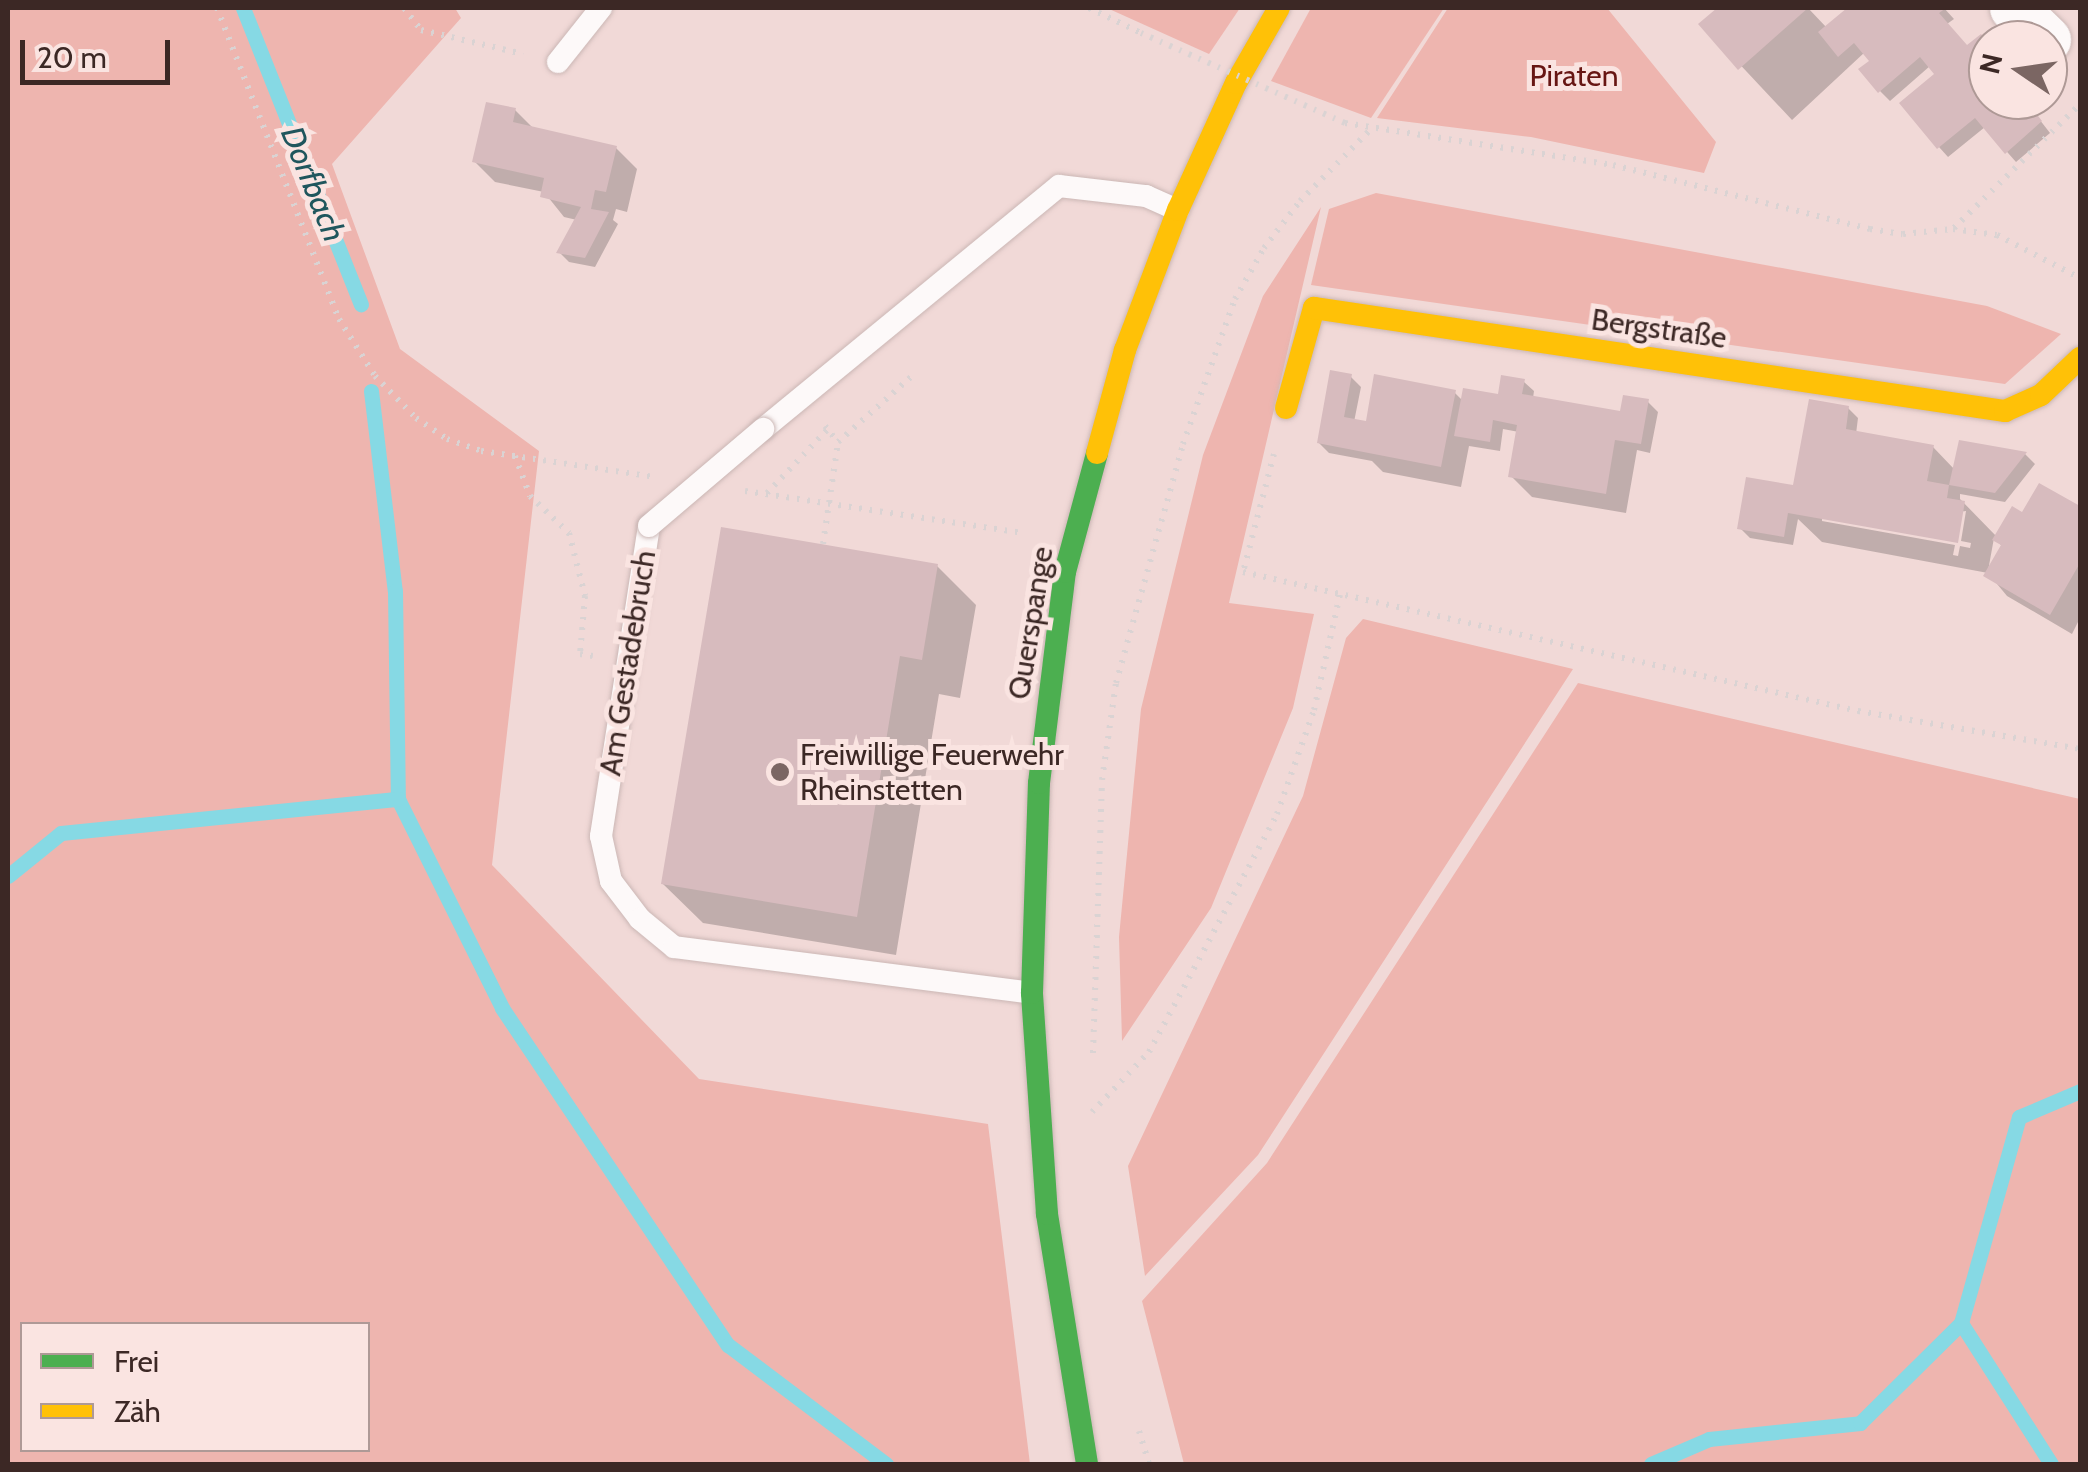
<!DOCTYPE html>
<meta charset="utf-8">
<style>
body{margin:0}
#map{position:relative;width:2088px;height:1472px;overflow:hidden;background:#f1d9d7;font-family:Cabin,sans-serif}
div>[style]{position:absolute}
.green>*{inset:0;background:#eeb5af}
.shadow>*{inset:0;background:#0003}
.stream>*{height:15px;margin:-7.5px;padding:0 7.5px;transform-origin:7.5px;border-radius:7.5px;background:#86d9e4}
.building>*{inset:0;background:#d7bbbe}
.path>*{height:6px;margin-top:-3px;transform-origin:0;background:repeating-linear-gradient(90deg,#dad3d3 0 2.5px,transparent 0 10.5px)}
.roads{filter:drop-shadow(0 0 2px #cbb7b5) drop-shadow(0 0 2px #cbb7b5)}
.lane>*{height:22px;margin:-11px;padding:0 11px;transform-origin:11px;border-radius:11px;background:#fdf9f9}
.street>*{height:48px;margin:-24px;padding:0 24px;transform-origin:24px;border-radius:24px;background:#fdf9f9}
.fast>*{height:22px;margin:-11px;padding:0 11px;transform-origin:11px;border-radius:11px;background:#4caf50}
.slow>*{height:22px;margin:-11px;padding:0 11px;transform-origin:11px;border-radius:11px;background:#ffc107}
.path-bridge>*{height:6px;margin-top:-3px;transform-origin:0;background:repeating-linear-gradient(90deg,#dad3d3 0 2.5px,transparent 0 10.5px)}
.bridges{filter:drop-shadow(0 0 2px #cbb7b5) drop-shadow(0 0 2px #cbb7b5)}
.lane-bridge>*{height:22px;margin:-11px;padding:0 11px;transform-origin:11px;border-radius:11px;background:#fdf9f9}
.dots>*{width:28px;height:28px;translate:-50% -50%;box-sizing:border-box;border:5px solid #fae4e1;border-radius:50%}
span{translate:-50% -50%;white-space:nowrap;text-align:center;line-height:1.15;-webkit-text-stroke:10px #fae4e1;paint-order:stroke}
.park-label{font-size:30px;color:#671613}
.street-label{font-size:30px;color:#3c2825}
.poi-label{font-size:30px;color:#3c2825}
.left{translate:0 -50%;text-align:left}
.water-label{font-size:32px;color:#1f565d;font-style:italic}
.frame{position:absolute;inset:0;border:10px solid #3c2825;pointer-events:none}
.legend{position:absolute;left:20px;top:1322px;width:350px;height:130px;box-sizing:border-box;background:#fae4e1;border:2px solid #ae9996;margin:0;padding:12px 18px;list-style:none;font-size:30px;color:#3c2825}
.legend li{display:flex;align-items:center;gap:20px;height:50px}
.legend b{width:50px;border:2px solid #ae9996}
.north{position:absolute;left:1968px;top:20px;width:100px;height:100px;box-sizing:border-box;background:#fae4e1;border:2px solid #ae9996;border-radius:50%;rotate:283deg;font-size:28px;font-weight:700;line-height:40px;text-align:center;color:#3c2825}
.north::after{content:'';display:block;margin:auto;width:35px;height:45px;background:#7b6663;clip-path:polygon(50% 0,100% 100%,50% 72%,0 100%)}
.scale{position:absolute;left:20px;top:40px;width:150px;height:45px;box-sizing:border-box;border:5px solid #3c2825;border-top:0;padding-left:12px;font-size:30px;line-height:35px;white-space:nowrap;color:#3c2825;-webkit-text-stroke:8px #fae4e1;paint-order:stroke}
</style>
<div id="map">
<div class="green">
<i style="clip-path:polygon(evenodd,8px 8px,455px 8px,461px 18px,332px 164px,400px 349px,539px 451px,492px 865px,699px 1079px,988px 1124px,1030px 1464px,8px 1464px,8px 8px,368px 1324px,368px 1450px,22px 1450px,22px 1324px,368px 1324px)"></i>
<i style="clip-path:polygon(1107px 8px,1240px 8px,1209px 54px)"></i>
<i style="clip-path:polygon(1311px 8px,1444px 8px,1371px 118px,1271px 81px)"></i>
<i style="clip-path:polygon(1448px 8px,1607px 8px,1716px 142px,1704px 173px,1531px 137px,1377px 118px)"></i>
<i style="clip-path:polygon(1376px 193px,1987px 306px,2061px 334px,2005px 384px,1311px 285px,1329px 209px)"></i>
<i style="clip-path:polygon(1321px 207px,1229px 603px,1314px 614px,1293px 708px,1211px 908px,1122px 1041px,1119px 937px,1141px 709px,1203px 455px,1263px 296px)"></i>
<i style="clip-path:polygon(1363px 619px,1573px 669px,1258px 1155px,1145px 1276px,1128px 1166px,1303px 796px,1346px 638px)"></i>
<i style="clip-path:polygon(1578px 683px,2080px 799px,2080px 1464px,1184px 1464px,1142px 1301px,1267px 1163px)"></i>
</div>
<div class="shadow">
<i style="clip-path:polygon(1720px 8px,1808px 8px,1827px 28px,1851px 8px,1944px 8px,1954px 19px,1947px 24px,1967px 48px,1988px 44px,1988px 100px,2017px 100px,2012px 105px,2018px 112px,2036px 115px,2050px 133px,2016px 162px,1985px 127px,1948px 157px,1939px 147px,1937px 74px,1930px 66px,1890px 101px,1880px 91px,1872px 61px,1865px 52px,1792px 120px,1702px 24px)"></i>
<i style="clip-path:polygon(515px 110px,534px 129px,616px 148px,637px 169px,627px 212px,616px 209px,613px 220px,618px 224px,595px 267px,569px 262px,559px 252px,577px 220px,564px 217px,544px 192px,495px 182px,474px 161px)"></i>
<i style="clip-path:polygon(1351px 377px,1361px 387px,1354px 422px,1367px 424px,1454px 392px,1463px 401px,1500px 397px,1524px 382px,1534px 391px,1533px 398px,1618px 413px,1648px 402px,1658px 412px,1650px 453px,1637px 450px,1626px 513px,1532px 497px,1511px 476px,1519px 432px,1503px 429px,1500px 451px,1469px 446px,1461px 487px,1383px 472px,1372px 461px,1329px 453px,1319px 443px)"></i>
<i style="clip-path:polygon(evenodd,1848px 408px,1858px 418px,1856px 434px,1933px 447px,1955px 470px,1961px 443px,2025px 454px,2035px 464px,2005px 502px,1960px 494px,1960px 499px,1997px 537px,2023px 516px,2040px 486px,2080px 509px,2080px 618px,2072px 634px,2007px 596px,1988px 573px,1822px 542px,1798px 519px,1793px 545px,1750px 538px,1740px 528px,1792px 487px,1848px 408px,1966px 511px,1961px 541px,1971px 543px,1970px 548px,1960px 546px,1958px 556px,1953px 555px,1955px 545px,1822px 521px,1822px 516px,1966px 511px,1848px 408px,1994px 538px,2003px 547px,1988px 571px,1994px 538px)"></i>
<i style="clip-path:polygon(937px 566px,976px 605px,960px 698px,939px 694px,896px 955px,703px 923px,663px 884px)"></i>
</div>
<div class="stream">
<i style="left:243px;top:8px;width:319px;rotate:68.3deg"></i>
<i style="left:371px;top:391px;width:201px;rotate:83.2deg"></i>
<i style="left:395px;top:591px;width:208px;rotate:89.2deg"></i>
<i style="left:398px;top:799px;width:233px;rotate:63.5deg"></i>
<i style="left:502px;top:1008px;width:406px;rotate:56.2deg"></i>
<i style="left:728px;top:1345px;width:198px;rotate:37deg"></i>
<i style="left:8px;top:876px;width:68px;rotate:-39.1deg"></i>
<i style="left:61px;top:833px;width:339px;rotate:-5.8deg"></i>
<i style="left:1961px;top:1323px;width:167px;rotate:57.4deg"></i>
<i style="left:1651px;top:1464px;width:63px;rotate:-23.3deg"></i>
<i style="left:1709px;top:1439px;width:152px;rotate:-6deg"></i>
<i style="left:1860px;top:1423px;width:142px;rotate:-44.7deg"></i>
<i style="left:1961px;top:1323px;width:214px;rotate:-74.3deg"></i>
<i style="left:2019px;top:1117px;width:66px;rotate:-23.1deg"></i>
</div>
<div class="building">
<i style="clip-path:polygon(1717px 8px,1808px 8px,1738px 70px,1698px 24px)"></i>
<i style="clip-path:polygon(1847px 8px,1946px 8px,1939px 13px,1967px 45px,1981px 34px,1988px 42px,1988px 100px,2009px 100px,2017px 110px,2027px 102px,2042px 121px,2005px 154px,1975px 118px,1937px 149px,1899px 103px,1934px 74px,1920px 57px,1878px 93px,1858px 69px,1869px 61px,1854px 43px,1838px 57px,1818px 32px)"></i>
<i style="clip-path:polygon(486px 102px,516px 108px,513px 122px,617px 146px,606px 192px,595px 190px,591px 209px,609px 212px,585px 258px,556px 253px,581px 207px,540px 197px,544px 178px,472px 162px)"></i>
<i style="clip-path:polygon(1330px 370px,1352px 374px,1344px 417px,1366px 421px,1374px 374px,1456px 390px,1441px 467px,1317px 443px)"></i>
<i style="clip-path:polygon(1501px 375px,1525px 379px,1522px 394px,1620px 411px,1623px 395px,1649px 399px,1641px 444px,1615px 440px,1606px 494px,1508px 477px,1517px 425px,1493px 420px,1490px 442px,1454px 436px,1463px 388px,1498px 394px)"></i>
<i style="clip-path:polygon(1809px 399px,1849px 406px,1846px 429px,1934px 445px,1927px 481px,1949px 485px,1947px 498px,1965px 501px,1958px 543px,1788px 513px,1784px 537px,1737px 529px,1746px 477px,1793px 485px)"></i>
<i style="clip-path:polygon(1959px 440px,2027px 452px,1995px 493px,1949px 485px)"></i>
<i style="clip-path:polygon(2039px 483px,2080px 506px,2080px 563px,2050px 615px,1983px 576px,2001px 545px,1992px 540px,2012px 506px,2022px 512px)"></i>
<i style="clip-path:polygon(721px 527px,938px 564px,922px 660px,900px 656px,857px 917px,661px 884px)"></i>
</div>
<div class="path">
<i style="left:217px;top:8px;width:334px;rotate:68.6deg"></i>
<i style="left:339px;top:319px;width:67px;rotate:57.7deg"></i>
<i style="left:375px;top:376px;width:59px;rotate:45.7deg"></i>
<i style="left:416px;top:418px;width:37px;rotate:34deg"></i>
<i style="left:447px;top:439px;width:36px;rotate:19deg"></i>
<i style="left:481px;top:451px;width:175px;rotate:8.5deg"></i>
<i style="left:404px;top:8px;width:28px;rotate:52deg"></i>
<i style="left:421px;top:30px;width:105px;rotate:13.2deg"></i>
<i style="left:1089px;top:8px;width:58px;rotate:25.7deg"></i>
<i style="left:1345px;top:123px;width:271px;rotate:8.9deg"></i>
<i style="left:1613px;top:165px;width:265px;rotate:14deg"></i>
<i style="left:1870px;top:229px;width:33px;rotate:9deg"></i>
<i style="left:1903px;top:234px;width:50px;rotate:-5.7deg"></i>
<i style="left:1953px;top:229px;width:44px;rotate:7.8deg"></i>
<i style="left:1997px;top:235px;width:93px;rotate:27.4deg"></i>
<i style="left:1954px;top:228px;width:177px;rotate:-44.5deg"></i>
<i style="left:825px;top:426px;width:21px;rotate:51deg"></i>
<i style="left:838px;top:442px;width:98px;rotate:-41.7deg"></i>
<i style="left:1274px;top:454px;width:122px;rotate:104.7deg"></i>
<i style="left:1243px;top:572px;width:631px;rotate:12.74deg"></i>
<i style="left:1858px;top:711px;width:225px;rotate:9.7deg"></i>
<i style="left:515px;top:456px;width:43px;rotate:69.4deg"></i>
<i style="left:530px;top:496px;width:54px;rotate:43.5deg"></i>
<i style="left:569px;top:533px;width:65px;rotate:75.7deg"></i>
<i style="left:585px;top:596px;width:58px;rotate:94.9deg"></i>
<i style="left:580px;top:654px;width:13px;rotate:9deg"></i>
<i style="left:745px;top:491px;width:282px;rotate:8.6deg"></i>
<i style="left:767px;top:493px;width:88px;rotate:-46.4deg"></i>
<i style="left:1093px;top:1053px;width:273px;rotate:-88.1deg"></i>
<i style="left:1102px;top:780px;width:98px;rotate:-81.8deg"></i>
<i style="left:1116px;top:683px;width:248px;rotate:-74.3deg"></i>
<i style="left:1183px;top:444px;width:154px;rotate:-70.3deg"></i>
<i style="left:1235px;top:299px;width:59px;rotate:-60.4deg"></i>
<i style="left:1264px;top:248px;width:59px;rotate:-52.5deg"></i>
<i style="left:1300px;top:201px;width:103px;rotate:-45.4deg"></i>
<i style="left:1092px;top:1112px;width:83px;rotate:-46.5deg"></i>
<i style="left:1149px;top:1052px;width:270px;rotate:-61.7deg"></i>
<i style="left:1277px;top:814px;width:110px;rotate:-70.4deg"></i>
<i style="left:1314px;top:710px;width:118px;rotate:-77.3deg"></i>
<i style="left:1139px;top:1431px;width:34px;rotate:73deg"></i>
</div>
<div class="roads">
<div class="lane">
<i style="left:558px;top:62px;width:69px;rotate:-51.5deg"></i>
<i style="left:763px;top:429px;width:383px;rotate:-39.4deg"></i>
<i style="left:1059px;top:186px;width:88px;rotate:6.6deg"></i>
<i style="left:1146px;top:196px;width:35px;rotate:24deg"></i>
<i style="left:649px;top:526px;width:314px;rotate:98.8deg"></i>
<i style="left:601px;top:836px;width:46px;rotate:77.5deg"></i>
<i style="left:611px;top:881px;width:48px;rotate:52.7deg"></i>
<i style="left:640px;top:919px;width:44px;rotate:39.5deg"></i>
<i style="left:674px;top:947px;width:360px;rotate:7.3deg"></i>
</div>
<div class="street">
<i style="left:2014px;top:8px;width:46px;rotate:44.1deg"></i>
</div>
<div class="fast">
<i style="left:1087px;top:1464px;width:253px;rotate:-99.1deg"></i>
<i style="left:1047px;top:1214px;width:222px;rotate:-93.9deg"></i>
<i style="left:1032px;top:993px;width:210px;rotate:-88.1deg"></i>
<i style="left:1039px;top:783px;width:213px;rotate:-83deg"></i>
<i style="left:1065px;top:572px;width:123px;rotate:-74.9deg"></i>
</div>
<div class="slow">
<i style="left:1286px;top:408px;width:104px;rotate:-74.4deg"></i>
<i style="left:1314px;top:308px;width:699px;rotate:8.48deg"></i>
<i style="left:2005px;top:411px;width:39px;rotate:-24deg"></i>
<i style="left:2041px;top:395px;width:54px;rotate:-43.5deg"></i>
<i style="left:1097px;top:453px;width:107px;rotate:-74.8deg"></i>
<i style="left:1125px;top:350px;width:150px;rotate:-69.3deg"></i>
<i style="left:1178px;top:210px;width:140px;rotate:-65.5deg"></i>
<i style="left:1236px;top:83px;width:86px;rotate:-60.2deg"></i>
</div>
</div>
<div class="path-bridge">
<i style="left:1141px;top:33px;width:223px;rotate:23.8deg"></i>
<i style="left:823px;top:544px;width:103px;rotate:-81.6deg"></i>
</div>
<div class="bridges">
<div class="lane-bridge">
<i style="left:649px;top:526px;width:150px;rotate:-40.4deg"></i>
</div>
</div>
<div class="dots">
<i style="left:780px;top:772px;background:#7b6663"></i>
</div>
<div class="park-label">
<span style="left:1574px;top:76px">Piraten</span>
</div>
<div class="street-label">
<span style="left:1659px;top:329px;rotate:8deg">Bergstraße</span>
<span style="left:1031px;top:623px;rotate:-81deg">Querspange</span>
<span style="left:628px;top:663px;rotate:-81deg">Am Gestadebruch</span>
</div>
<div class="poi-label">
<span class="left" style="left:800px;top:772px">Freiwillige Feuerwehr<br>Rheinstetten</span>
</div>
<div class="water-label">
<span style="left:313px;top:184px;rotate:68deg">Dorfbach</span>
</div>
<div class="frame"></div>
<ul class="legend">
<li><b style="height:12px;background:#4caf50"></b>Frei</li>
<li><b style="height:12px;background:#ffc107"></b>Zäh</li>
</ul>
<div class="north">N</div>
<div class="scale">20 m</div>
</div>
